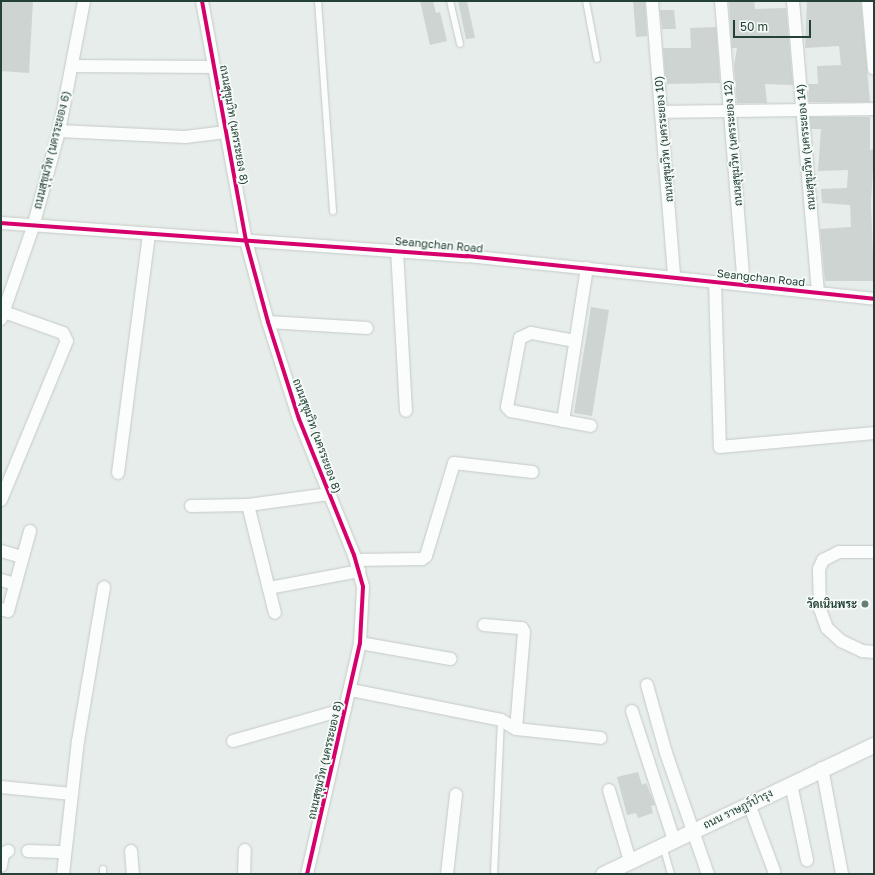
<!DOCTYPE html>
<meta charset="utf-8">
<style>
body{margin:0}
#map{position:relative;width:875px;height:875px;overflow:hidden;background:#e7edea;font-family:"Golos Text",Sarabun,sans-serif}
div>[style]{position:absolute}
.building>*{inset:0;background:#ced4d1}
.roads{filter:drop-shadow(0 0 1px #c4cac7) drop-shadow(0 0 1px #c4cac7)}
.service>*{height:6px;margin:-3px;padding:0 3px;transform-origin:3px;border-radius:3px;background:#fbfcfc}
.minor>*{height:12px;margin:-6px;padding:0 6px;transform-origin:6px;border-radius:6px;background:#fbfcfc}
.tertiary>*{height:15px;margin:-7.5px;padding:0 7.5px;transform-origin:7.5px;border-radius:7.5px;background:#fbfcfc}
.cycleway>*{height:4px;margin:-2px;padding:0 2px;transform-origin:2px;border-radius:2px;background:#d6006c}
.dots>*{width:11px;height:11px;translate:-50% -50%;box-sizing:border-box;border:2px solid #f6fbf8;border-radius:50%}
span{translate:-50% -50%;white-space:nowrap;text-align:center;line-height:1.15;-webkit-text-stroke:3.5px #f6fbf8;paint-order:stroke}
.street-label{font-size:11px;color:#234136}
.poi-label{font-size:11px;color:#234136;font-weight:700}
.right{translate:-100% -50%;text-align:right}
.frame{position:absolute;inset:0;border:2px solid #234136;pointer-events:none}
.scale{position:absolute;left:733px;top:20px;width:78px;height:18px;box-sizing:border-box;border:2px solid #234136;border-top:0;padding-left:5px;font-size:12px;line-height:14px;white-space:nowrap;color:#234136;-webkit-text-stroke:3px #f6fbf8;paint-order:stroke}
</style>
<div id="map">
<div class="building">
<i style="clip-path:polygon(1px 1px,33px 1px,29px 73px,1px 71px)"></i>
<i style="clip-path:polygon(420px 1px,433px 1px,436px 13px,440px 12px,447px 41px,430px 45px)"></i>
<i style="clip-path:polygon(458px 1px,467px 1px,475px 38px,466px 39px)"></i>
<i style="clip-path:polygon(633px 1px,645px 1px,647px 36px,636px 37px)"></i>
<i style="clip-path:polygon(729px 1px,754px 1px,755px 9px,786px 8px,793px 85px,765px 84px,767px 103px,737px 103px,734px 66px,737px 48px,732px 48px)"></i>
<i style="clip-path:polygon(807px 1px,861px 1px,870px 102px,809px 102px,808px 84px,818px 84px,817px 66px,841px 65px,839px 46px,805px 48px)"></i>
<i style="clip-path:polygon(660px 10px,674px 10px,676px 29px,662px 29px)"></i>
<i style="clip-path:polygon(716px 27px,720px 83px,666px 84px,663px 48px,691px 48px,690px 28px)"></i>
<i style="clip-path:polygon(810px 117px,870px 117px,870px 150px,874px 149px,871px 204px,874px 281px,825px 281px,820px 229px,851px 227px,850px 205px,822px 203px,821px 189px,847px 188px,848px 170px,818px 171px,821px 129px,811px 129px)"></i>
<i style="clip-path:polygon(591px 307px,609px 310px,592px 416px,574px 413px)"></i>
<i style="clip-path:polygon(638px 772px,642px 785px,646px 783px,655px 805px,651px 806px,653px 813px,638px 818px,636px 813px,627px 815px,617px 777px)"></i>
</div>
<div class="roads">
<div class="service">
<i style="left:318px;top:1px;width:211px;rotate:85.9deg"></i>
<i style="left:450px;top:1px;width:44px;rotate:76.9deg"></i>
<i style="left:586px;top:1px;width:59px;rotate:79.3deg"></i>
<i style="left:663px;top:846px;width:29px;rotate:74deg"></i>
<i style="left:103px;top:869px;width:5px;rotate:90deg"></i>
<i style="left:494px;top:874px;width:154px;rotate:-87.4deg"></i>
</div>
<div class="minor">
<i style="left:202px;top:1px;width:244px;rotate:79.6deg"></i>
<i style="left:246px;top:241px;width:84px;rotate:74.8deg"></i>
<i style="left:268px;top:322px;width:102px;rotate:72.3deg"></i>
<i style="left:299px;top:419px;width:147px;rotate:68deg"></i>
<i style="left:354px;top:555px;width:33px;rotate:74deg"></i>
<i style="left:363px;top:587px;width:56px;rotate:93.1deg"></i>
<i style="left:360px;top:643px;width:237px;rotate:102.9deg"></i>
<i style="left:652px;top:1px;width:277px;rotate:85.4deg"></i>
<i style="left:721px;top:1px;width:285px;rotate:85.4deg"></i>
<i style="left:793px;top:1px;width:293px;rotate:85.1deg"></i>
<i style="left:868px;top:1px;width:68px;rotate:85deg"></i>
<i style="left:72px;top:66px;width:142px;rotate:0.4deg"></i>
<i style="left:662px;top:112px;width:212px;rotate:-0.8deg"></i>
<i style="left:59px;top:131px;width:126px;rotate:2.7deg"></i>
<i style="left:185px;top:137px;width:41px;rotate:-7deg"></i>
<i style="left:1px;top:223px;width:467px;rotate:4.1deg"></i>
<i style="left:467px;top:256px;width:409px;rotate:6deg"></i>
<i style="left:397px;top:250px;width:161px;rotate:86.8deg"></i>
<i style="left:715px;top:282px;width:165px;rotate:88.3deg"></i>
<i style="left:720px;top:447px;width:155px;rotate:-5.2deg"></i>
<i style="left:1px;top:319px;width:97px;rotate:-70.8deg"></i>
<i style="left:33px;top:227px;width:99px;rotate:-74.8deg"></i>
<i style="left:59px;top:131px;width:132px;rotate:-79.1deg"></i>
<i style="left:268px;top:322px;width:99px;rotate:3.5deg"></i>
<i style="left:575px;top:341px;width:45px;rotate:-169.7deg"></i>
<i style="left:531px;top:333px;width:12px;rotate:156deg"></i>
<i style="left:520px;top:338px;width:70px;rotate:100.7deg"></i>
<i style="left:507px;top:407px;width:6px;rotate:45deg"></i>
<i style="left:511px;top:411px;width:81px;rotate:10.6deg"></i>
<i style="left:563px;top:421px;width:155px;rotate:-81.1deg"></i>
<i style="left:118px;top:473px;width:240px;rotate:-82.6deg"></i>
<i style="left:1px;top:500px;width:172px;rotate:-67.5deg"></i>
<i style="left:67px;top:341px;width:9px;rotate:-117deg"></i>
<i style="left:63px;top:333px;width:63px;rotate:-160.4deg"></i>
<i style="left:248px;top:505px;width:111px;rotate:76deg"></i>
<i style="left:191px;top:506px;width:57px;rotate:-1deg"></i>
<i style="left:248px;top:505px;width:82px;rotate:-7.7deg"></i>
<i style="left:1px;top:551px;width:22px;rotate:16deg"></i>
<i style="left:874px;top:552px;width:35px;rotate:180deg"></i>
<i style="left:839px;top:552px;width:18px;rotate:153deg"></i>
<i style="left:823px;top:560px;width:10px;rotate:114deg"></i>
<i style="left:819px;top:569px;width:40px;rotate:88.6deg"></i>
<i style="left:820px;top:609px;width:20px;rotate:70deg"></i>
<i style="left:827px;top:628px;width:19px;rotate:43deg"></i>
<i style="left:841px;top:641px;width:23px;rotate:25deg"></i>
<i style="left:862px;top:651px;width:12px;rotate:5deg"></i>
<i style="left:356px;top:560px;width:66px;rotate:-0.9deg"></i>
<i style="left:422px;top:559px;width:5px;rotate:-37deg"></i>
<i style="left:426px;top:556px;width:97px;rotate:-73.2deg"></i>
<i style="left:454px;top:463px;width:79px;rotate:6.6deg"></i>
<i style="left:1px;top:580px;width:15px;rotate:16deg"></i>
<i style="left:269px;top:588px;width:92px;rotate:-10.7deg"></i>
<i style="left:1px;top:609px;width:7px;rotate:16deg"></i>
<i style="left:8px;top:611px;width:83px;rotate:-74.6deg"></i>
<i style="left:484px;top:625px;width:38px;rotate:5deg"></i>
<i style="left:522px;top:628px;width:4px;rotate:63deg"></i>
<i style="left:524px;top:632px;width:97px;rotate:94.7deg"></i>
<i style="left:360px;top:643px;width:92px;rotate:10deg"></i>
<i style="left:647px;top:685px;width:71px;rotate:74.4deg"></i>
<i style="left:666px;top:753px;width:128px;rotate:70.9deg"></i>
<i style="left:351px;top:690px;width:153px;rotate:11.3deg"></i>
<i style="left:501px;top:720px;width:17px;rotate:31deg"></i>
<i style="left:516px;top:729px;width:85px;rotate:6deg"></i>
<i style="left:632px;top:711px;width:136px;rotate:72deg"></i>
<i style="left:233px;top:741px;width:116px;rotate:-15.9deg"></i>
<i style="left:822px;top:768px;width:108px;rotate:79.3deg"></i>
<i style="left:791px;top:784px;width:78px;rotate:78.1deg"></i>
<i style="left:1px;top:787px;width:71px;rotate:5.6deg"></i>
<i style="left:609px;top:790px;width:74px;rotate:73.5deg"></i>
<i style="left:749px;top:804px;width:72px;rotate:69.5deg"></i>
<i style="left:28px;top:851px;width:37px;rotate:2deg"></i>
<i style="left:131px;top:851px;width:23px;rotate:85deg"></i>
<i style="left:1px;top:866px;width:12px;rotate:-81deg"></i>
<i style="left:3px;top:854px;width:6px;rotate:-31deg"></i>
<i style="left:63px;top:874px;width:134px;rotate:-83.6deg"></i>
<i style="left:78px;top:741px;width:156px;rotate:-80.4deg"></i>
<i style="left:244px;top:874px;width:24px;rotate:-88deg"></i>
<i style="left:447px;top:874px;width:80px;rotate:-83.5deg"></i>
</div>
<div class="tertiary">
<i style="left:603px;top:874px;width:300px;rotate:-25.5deg"></i>
</div>
</div>
<div class="cycleway">
<i style="left:202px;top:1px;width:244px;rotate:79.6deg"></i>
<i style="left:246px;top:241px;width:84px;rotate:74.8deg"></i>
<i style="left:268px;top:322px;width:102px;rotate:72.3deg"></i>
<i style="left:299px;top:419px;width:147px;rotate:68deg"></i>
<i style="left:354px;top:555px;width:33px;rotate:74deg"></i>
<i style="left:363px;top:587px;width:56px;rotate:93.1deg"></i>
<i style="left:360px;top:643px;width:237px;rotate:102.9deg"></i>
<i style="left:1px;top:223px;width:467px;rotate:4.1deg"></i>
<i style="left:467px;top:256px;width:409px;rotate:6deg"></i>
</div>
<div class="dots">
<i style="left:865px;top:604px;background:#687d75"></i>
</div>
<div class="street-label">
<span style="left:234px;top:125px;rotate:80deg">ถนนสุขุมวิท (นครระยอง 8)</span>
<span style="left:664px;top:139px;rotate:-95deg">ถนนสุขุมวิท (นครระยอง 10)</span>
<span style="left:733px;top:143px;rotate:-95deg">ถนนสุขุมวิท (นครระยอง 12)</span>
<span style="left:806px;top:147px;rotate:-95deg">ถนนสุขุมวิท (นครระยอง 14)</span>
<span style="left:52px;top:150px;rotate:-76deg">ถนนสุขุมวิท (นครระยอง 6)</span>
<span style="left:439px;top:245px;rotate:5deg">Seangchan Road</span>
<span style="left:761px;top:278px;rotate:6deg">Seangchan Road</span>
<span style="left:317px;top:436px;rotate:70deg">ถนนสุขุมวิท (นครระยอง 8)</span>
<span style="left:325px;top:760px;rotate:-77deg">ถนนสุขุมวิท (นครระยอง 8)</span>
<span style="left:738px;top:809px;rotate:-26deg">ถนน ราษฎร์บำรุง</span>
</div>
<div class="poi-label">
<span class="right" style="left:857px;top:604px">วัดเนินพระ</span>
</div>
<div class="frame"></div>
<div class="scale">50 m</div>
</div>
